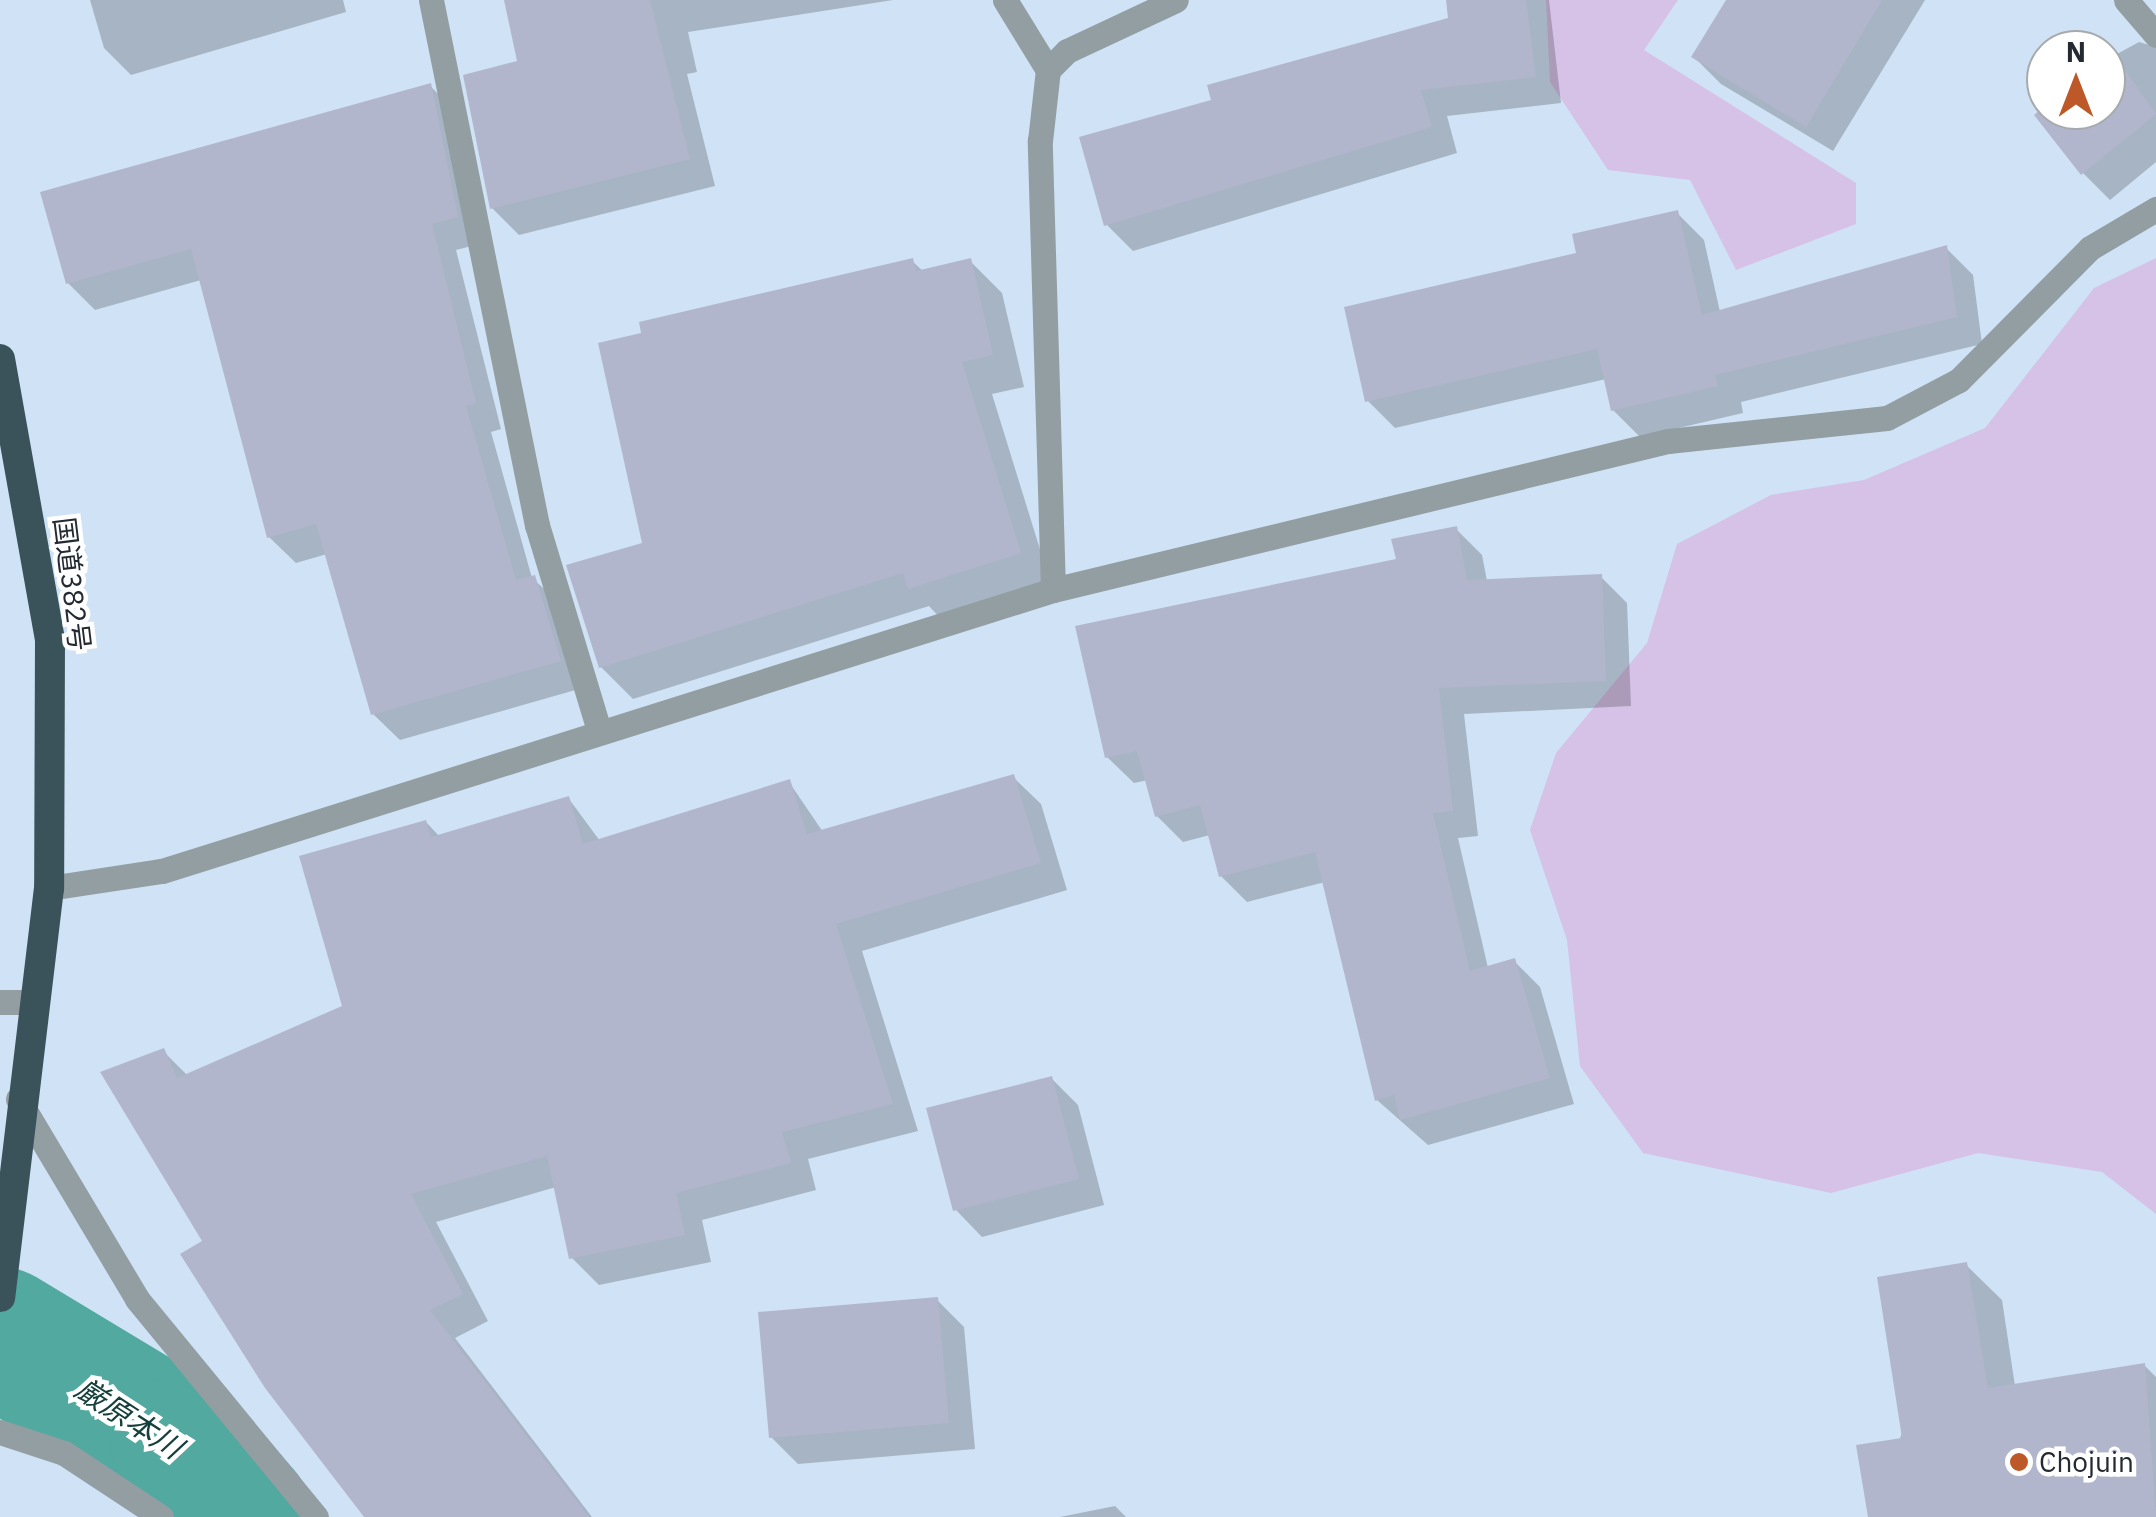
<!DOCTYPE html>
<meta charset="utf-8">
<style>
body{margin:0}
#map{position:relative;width:2156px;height:1517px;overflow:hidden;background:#d0e2f5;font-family:"IBM Plex Sans","Noto Sans JP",sans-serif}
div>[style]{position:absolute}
.green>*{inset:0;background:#d6c2e7}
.shadow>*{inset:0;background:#0003}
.river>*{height:140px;margin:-70px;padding:0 70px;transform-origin:70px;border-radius:70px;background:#51a99f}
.building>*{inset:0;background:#b2b6cd}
.minor>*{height:25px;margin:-12.5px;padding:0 12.5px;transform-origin:12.5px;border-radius:12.5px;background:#929ea1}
.highway>*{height:30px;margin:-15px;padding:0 15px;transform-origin:15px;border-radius:15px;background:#3a535b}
.dots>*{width:28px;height:28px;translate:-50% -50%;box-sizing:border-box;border:5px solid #fff;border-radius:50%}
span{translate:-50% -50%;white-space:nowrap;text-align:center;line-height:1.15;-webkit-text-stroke:9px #fff;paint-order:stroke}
.street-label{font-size:28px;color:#232a31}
.poi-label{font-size:28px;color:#232a31}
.left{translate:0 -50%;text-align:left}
.water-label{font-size:30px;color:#16403c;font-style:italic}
.north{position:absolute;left:2026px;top:30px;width:100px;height:100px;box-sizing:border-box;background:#fff;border:2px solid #a7aaad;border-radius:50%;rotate:0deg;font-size:28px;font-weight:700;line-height:40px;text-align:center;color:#232a31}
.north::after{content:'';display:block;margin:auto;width:35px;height:45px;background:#bd5829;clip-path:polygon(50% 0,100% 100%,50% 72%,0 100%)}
</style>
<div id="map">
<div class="green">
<i style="clip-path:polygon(1546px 0,1678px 0,1644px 50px,1856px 183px,1856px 224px,1736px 270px,1690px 180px,1608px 170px,1550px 82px)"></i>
<i style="clip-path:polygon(2156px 258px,2156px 1214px,2102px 1172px,1978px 1153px,1831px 1193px,1643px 1153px,1580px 1066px,1567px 940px,1530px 830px,1556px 753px,1647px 643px,1677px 544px,1771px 495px,1864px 480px,1985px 428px,2094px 288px)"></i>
</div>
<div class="shadow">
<i style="clip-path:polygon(90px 0,343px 0,346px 12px,131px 75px,104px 48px)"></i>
<i style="clip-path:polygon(506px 0,893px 0,688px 32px,697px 72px,687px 74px,715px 186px,519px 235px,492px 208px,520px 62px)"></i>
<i style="clip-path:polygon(1449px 0,1549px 0,1561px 103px,1447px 116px,1457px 153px,1133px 251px,1106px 224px,1214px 102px,1451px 20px)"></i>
<i style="clip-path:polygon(1727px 0,1925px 0,1833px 151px,1721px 84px,1694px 57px)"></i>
<i style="clip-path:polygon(2139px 42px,2156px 47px,2156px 162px,2110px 200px,2083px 173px,2106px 110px,2106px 60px)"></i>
<i style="clip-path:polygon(430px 86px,457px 112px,483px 243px,456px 250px,501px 429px,491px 432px,532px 578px,561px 604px,586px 687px,400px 740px,373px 714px,327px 554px,296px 563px,269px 537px,201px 280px,95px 310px,68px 283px)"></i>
<i style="clip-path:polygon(1677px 213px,1704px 240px,1720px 312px,1946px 248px,1973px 275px,1982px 344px,1741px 402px,1743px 413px,1640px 437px,1613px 410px,1606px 379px,1395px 428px,1368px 401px,1579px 255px)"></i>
<i style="clip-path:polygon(912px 261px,924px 272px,970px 261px,1002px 293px,1024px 387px,992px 394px,1051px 585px,942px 620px,929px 606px,633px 699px,601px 667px,645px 545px)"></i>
<i style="clip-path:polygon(1456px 529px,1482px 555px,1487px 581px,1601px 577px,1627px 603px,1631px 706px,1464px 714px,1478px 836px,1458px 838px,1488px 968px,1514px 961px,1540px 987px,1574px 1104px,1428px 1145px,1377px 1100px,1325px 882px,1247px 902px,1221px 876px,1210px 835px,1183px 842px,1157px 816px,1148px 780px,1134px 783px,1107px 757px)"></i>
<i style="clip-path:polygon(1013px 777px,1041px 804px,1067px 890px,862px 951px,918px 1131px,808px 1159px,816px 1190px,702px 1220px,711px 1262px,599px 1285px,572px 1258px,556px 1187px,436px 1222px,488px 1321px,455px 1338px,592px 1517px,367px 1517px,205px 1241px,163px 1051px,188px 1076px,345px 1007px,426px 822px,440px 837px,569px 799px,600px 841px,789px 782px,823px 832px)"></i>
<i style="clip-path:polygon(1051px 1078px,1078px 1105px,1104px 1205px,982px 1237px,956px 1210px)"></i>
<i style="clip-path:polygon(1966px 1265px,2002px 1300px,2015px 1386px,2144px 1365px,2156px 1377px,2156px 1517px,1870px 1517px)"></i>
<i style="clip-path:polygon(937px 1300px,964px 1327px,975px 1449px,798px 1464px,771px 1437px)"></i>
<i style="clip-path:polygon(1115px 1506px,1126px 1517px,1060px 1517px)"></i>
</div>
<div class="river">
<i style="left:0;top:1337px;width:211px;rotate:31.1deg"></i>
<i style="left:181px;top:1446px;width:94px;rotate:49.3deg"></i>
</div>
<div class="building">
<i style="clip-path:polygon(504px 0,650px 0,690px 159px,490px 209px,463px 75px,517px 61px)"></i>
<i style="clip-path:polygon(1446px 0,1526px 0,1536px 77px,1421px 90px,1432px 127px,1104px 226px,1079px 137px,1211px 100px,1207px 85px,1448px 18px)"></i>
<i style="clip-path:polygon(1726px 0,1882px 0,1806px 127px,1691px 57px)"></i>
<i style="clip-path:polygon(2112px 52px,2156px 114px,2081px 175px,2034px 115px,2046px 105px,2106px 110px)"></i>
<i style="clip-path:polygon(431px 83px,458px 217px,432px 224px,476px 403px,466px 406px,516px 580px,535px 575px,561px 661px,371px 715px,316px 524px,267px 538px,191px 249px,66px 284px,40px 192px)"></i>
<i style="clip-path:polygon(1678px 210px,1702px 315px,1947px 245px,1957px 317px,1715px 375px,1718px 386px,1611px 411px,1597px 349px,1365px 402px,1344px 307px,1576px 253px,1572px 234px)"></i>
<i style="clip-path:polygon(913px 258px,916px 271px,971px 258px,993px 355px,962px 362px,1021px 553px,908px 589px,903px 573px,599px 668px,566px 565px,642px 543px,598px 343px,641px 333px,639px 322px)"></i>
<i style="clip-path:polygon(1457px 526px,1467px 580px,1602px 574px,1606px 681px,1439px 688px,1453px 811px,1433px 813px,1470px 971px,1515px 958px,1550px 1078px,1400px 1120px,1394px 1095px,1375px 1101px,1315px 852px,1219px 877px,1200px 805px,1155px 817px,1137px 751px,1105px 758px,1075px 626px,1396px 559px,1391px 539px)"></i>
<i style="clip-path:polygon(1014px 774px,1041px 863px,836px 924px,893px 1104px,782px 1132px,791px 1163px,676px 1193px,685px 1235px,569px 1259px,547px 1156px,411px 1194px,463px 1294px,430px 1310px,589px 1517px,364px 1517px,265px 1388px,180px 1254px,202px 1241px,100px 1072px,164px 1048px,177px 1078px,342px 1006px,299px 856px,426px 820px,431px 837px,569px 796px,583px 844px,790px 779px,807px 834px)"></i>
<i style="clip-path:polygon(1052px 1076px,1079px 1179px,953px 1211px,926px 1108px)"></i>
<i style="clip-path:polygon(1967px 1262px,1988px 1388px,2145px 1363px,2156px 1517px,1868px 1517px,1856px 1445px,1902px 1438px,1877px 1277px)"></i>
<i style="clip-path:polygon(938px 1297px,949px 1423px,769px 1438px,758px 1312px)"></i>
</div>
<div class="minor">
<i style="left:431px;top:0;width:536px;rotate:78.59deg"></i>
<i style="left:537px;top:525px;width:214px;rotate:73.2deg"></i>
<i style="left:1005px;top:0;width:82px;rotate:58.4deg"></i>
<i style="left:2126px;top:0;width:46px;rotate:49.4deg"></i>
<i style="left:1053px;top:590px;width:449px;rotate:-91.7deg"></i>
<i style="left:1040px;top:141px;width:71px;rotate:-83.6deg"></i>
<i style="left:1048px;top:70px;width:27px;rotate:-45deg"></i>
<i style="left:1067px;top:51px;width:120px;rotate:-25.1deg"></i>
<i style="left:49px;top:888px;width:114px;rotate:-8.6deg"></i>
<i style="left:162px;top:871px;width:934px;rotate:-17.5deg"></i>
<i style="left:1053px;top:590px;width:633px;rotate:-13.62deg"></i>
<i style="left:1668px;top:441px;width:220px;rotate:-6deg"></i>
<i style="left:1887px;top:418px;width:81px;rotate:-27.8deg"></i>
<i style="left:1959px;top:380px;width:186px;rotate:-45.2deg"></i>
<i style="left:2090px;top:248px;width:77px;rotate:-30.6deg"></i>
<i style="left:0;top:1002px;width:34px"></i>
<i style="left:18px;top:1099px;width:233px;rotate:59.2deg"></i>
<i style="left:137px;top:1299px;width:282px;rotate:50.6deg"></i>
<i style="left:0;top:1432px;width:67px;rotate:18.2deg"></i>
<i style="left:64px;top:1453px;width:116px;rotate:33.4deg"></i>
</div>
<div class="highway">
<i style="left:0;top:359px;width:285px;rotate:79.9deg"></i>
<i style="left:50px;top:640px;width:248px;rotate:90.2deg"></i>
<i style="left:49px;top:888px;width:412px;rotate:96.8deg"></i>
</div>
<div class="dots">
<i style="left:2019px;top:1462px;background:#bd5829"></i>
</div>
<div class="street-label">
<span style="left:72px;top:584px;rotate:83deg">国道382号</span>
</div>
<div class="poi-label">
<span class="left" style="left:2039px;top:1462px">Chojuin</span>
</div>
<div class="water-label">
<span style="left:129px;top:1418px;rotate:33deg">厳原本川</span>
</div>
<div class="north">N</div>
</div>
